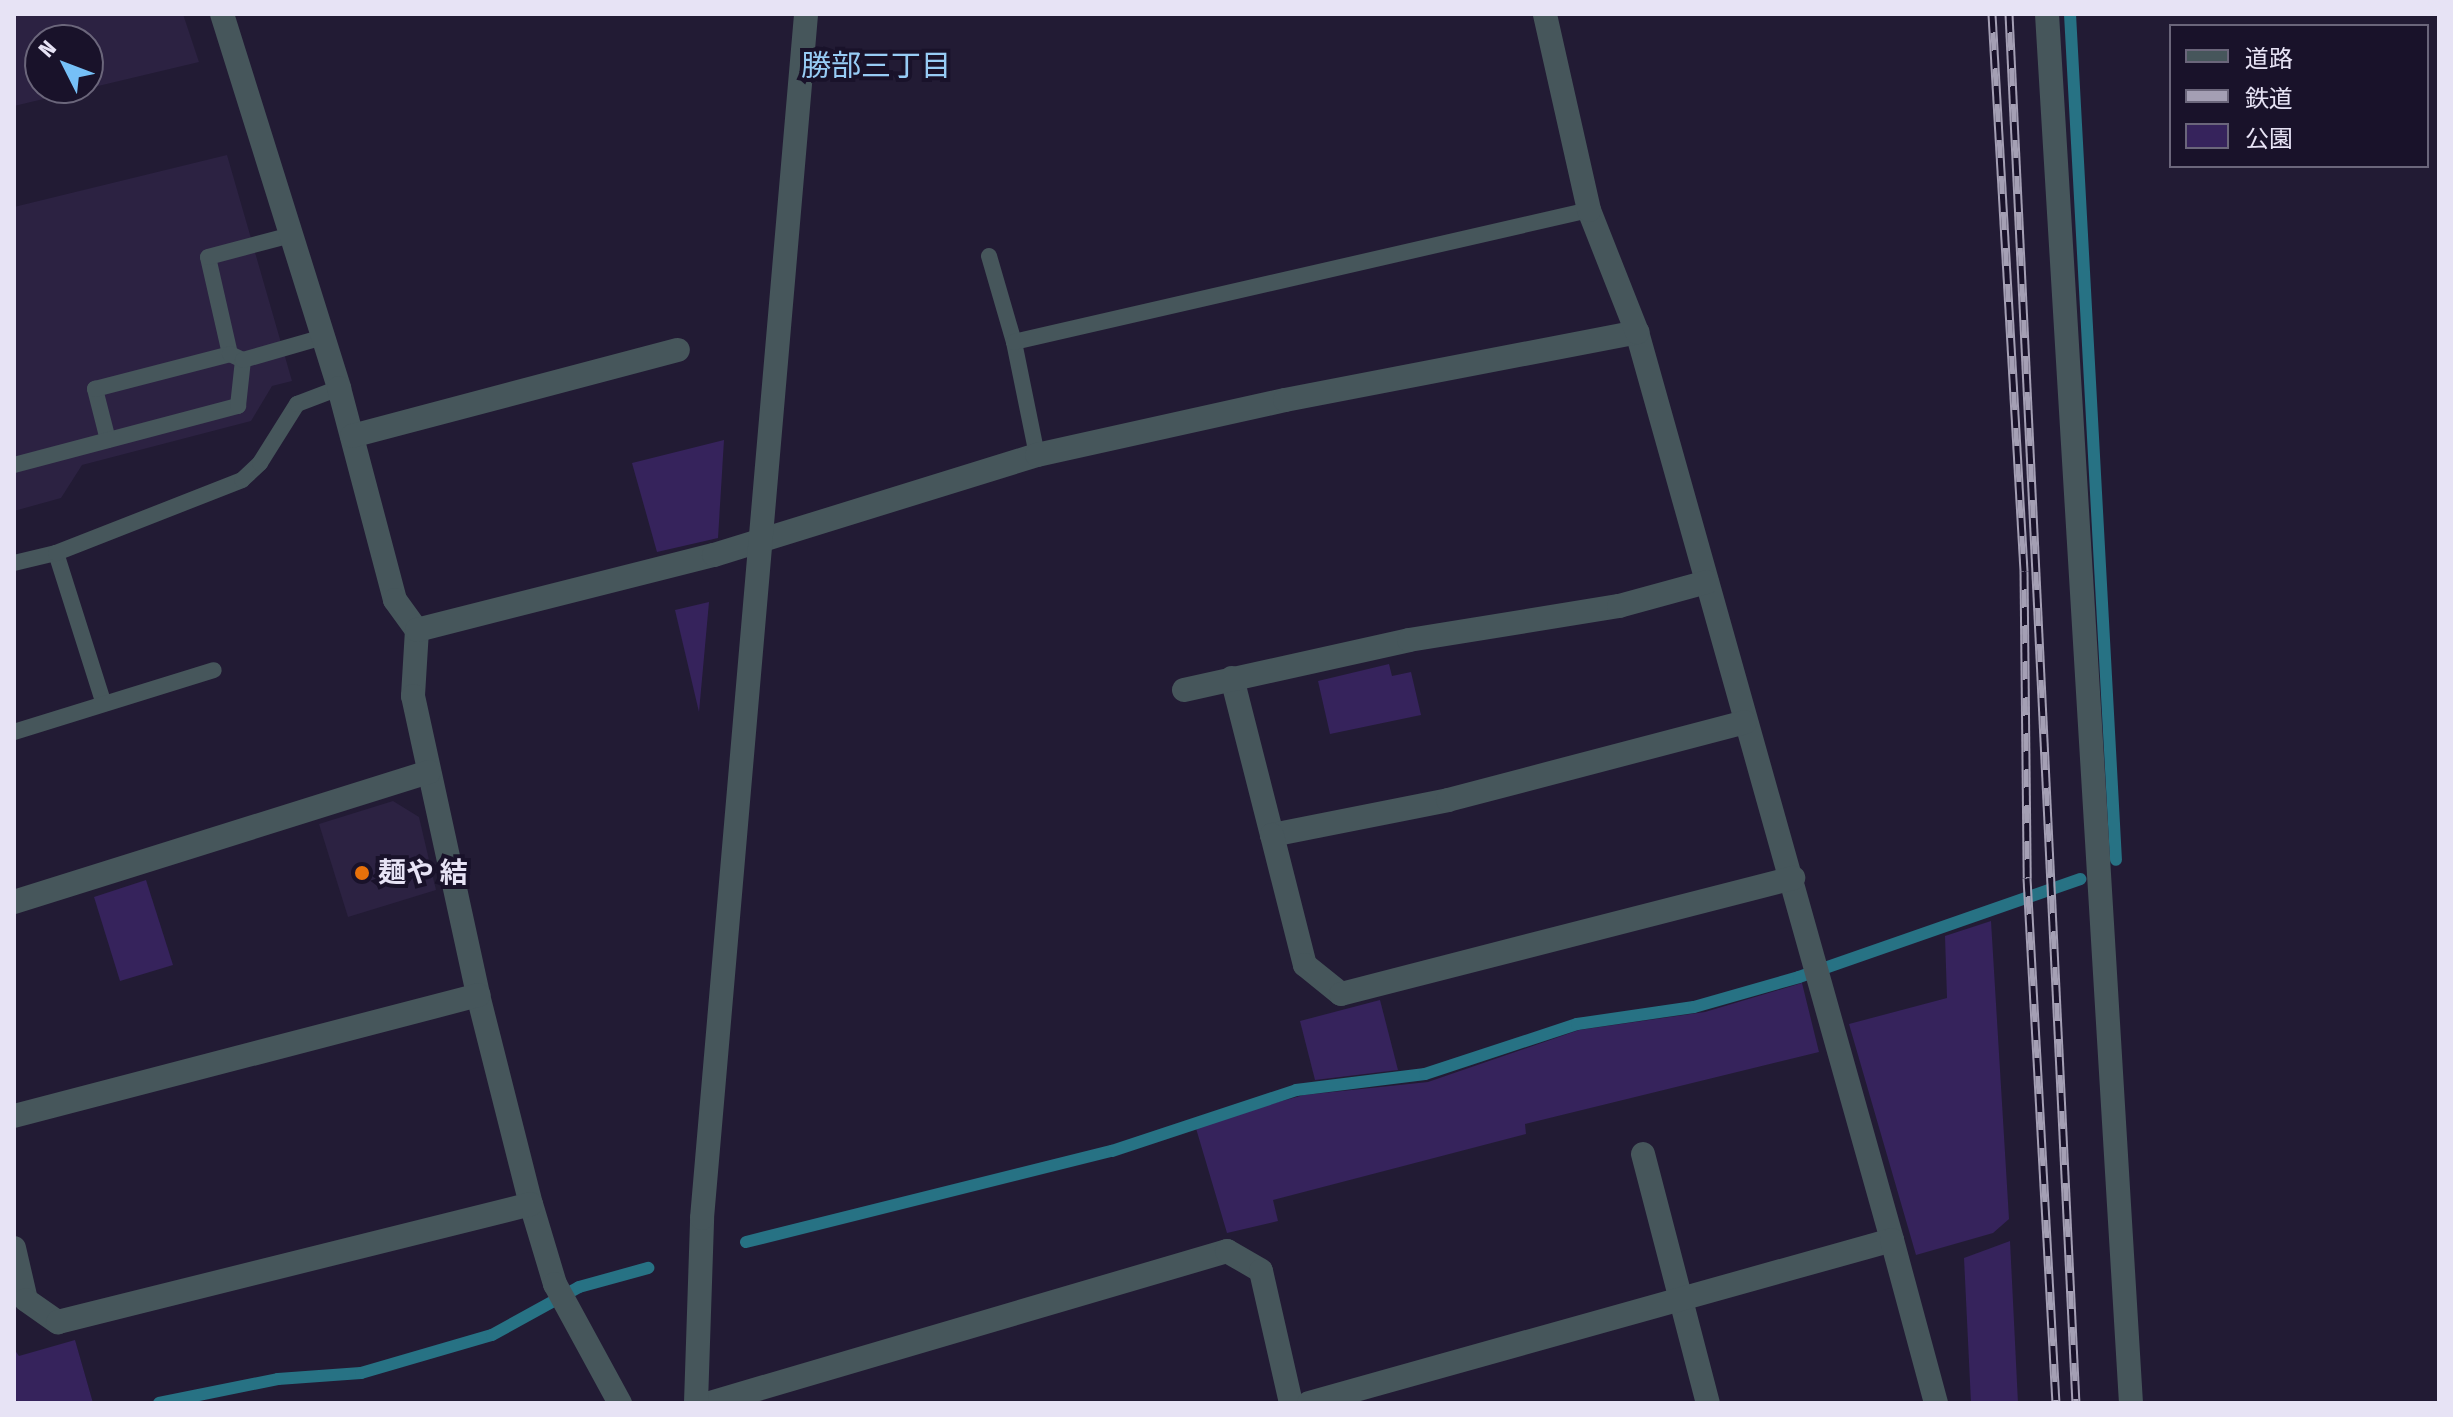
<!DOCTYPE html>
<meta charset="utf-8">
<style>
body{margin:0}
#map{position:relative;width:2453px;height:1417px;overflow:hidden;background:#221b34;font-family:"Fira Sans Condensed","Noto Sans JP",sans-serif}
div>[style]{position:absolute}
.built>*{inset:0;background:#2c2242}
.green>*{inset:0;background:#36235c}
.stream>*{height:12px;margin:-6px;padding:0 6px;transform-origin:6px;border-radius:6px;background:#277284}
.service>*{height:16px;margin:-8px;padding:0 8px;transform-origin:8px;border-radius:8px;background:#46565b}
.minor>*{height:24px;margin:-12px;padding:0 12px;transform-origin:12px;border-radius:12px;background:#46565b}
.tertiary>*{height:24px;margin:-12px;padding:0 12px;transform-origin:12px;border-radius:12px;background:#46565b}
.rail>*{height:9px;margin-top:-4.5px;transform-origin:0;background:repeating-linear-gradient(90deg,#19122a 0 18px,#a49fb4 0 36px);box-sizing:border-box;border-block:2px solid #a49fb4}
.dots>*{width:22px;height:22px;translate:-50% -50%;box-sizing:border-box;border:4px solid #19122a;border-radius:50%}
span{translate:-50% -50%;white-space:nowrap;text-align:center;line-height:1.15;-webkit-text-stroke:8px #19122a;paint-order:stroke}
.poi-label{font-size:28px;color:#e7e3f5;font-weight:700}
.left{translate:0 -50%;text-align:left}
.neighbourhood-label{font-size:30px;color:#97ccf5}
.frame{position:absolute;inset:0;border:16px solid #e7e3f5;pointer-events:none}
.legend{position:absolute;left:2169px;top:24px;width:260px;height:144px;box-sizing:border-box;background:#19122a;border:2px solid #6b667b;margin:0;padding:10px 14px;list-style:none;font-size:24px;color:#e7e3f5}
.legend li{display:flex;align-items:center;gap:16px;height:40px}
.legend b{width:40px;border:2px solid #6b667b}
.north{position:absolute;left:24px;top:24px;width:80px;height:80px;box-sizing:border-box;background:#19122a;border:2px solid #6b667b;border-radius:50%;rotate:312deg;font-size:22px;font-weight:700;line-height:32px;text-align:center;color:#e7e3f5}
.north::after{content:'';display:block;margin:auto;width:28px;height:36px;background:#76c0f7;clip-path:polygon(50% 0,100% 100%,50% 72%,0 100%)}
</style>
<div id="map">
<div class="built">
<i style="clip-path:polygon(evenodd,14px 14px,183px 14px,199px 62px,14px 106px,14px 14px,40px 40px,88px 40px,88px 88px,40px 88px,40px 40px)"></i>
<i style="clip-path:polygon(227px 155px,292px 381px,272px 386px,251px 421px,82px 465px,61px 498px,14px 511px,14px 207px)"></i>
<i style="clip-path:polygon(393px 801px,419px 817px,436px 890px,348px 917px,319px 824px)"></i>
</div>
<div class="green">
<i style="clip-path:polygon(724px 440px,718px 538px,657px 552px,632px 463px)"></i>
<i style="clip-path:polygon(709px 602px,699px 712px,675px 610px)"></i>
<i style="clip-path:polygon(1389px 664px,1392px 676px,1411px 672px,1421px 715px,1330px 734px,1318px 681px)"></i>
<i style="clip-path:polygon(146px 880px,173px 965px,120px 981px,94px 897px)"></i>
<i style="clip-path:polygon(1991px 921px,2009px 1219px,1993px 1233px,1916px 1255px,1849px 1024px,1947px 998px,1945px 936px)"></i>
<i style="clip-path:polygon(1802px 983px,1819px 1052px,1525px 1124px,1526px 1134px,1273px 1200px,1278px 1221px,1227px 1233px,1195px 1125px,1304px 1095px,1428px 1082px,1579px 1030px,1705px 1012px)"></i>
<i style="clip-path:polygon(1380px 1000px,1398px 1070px,1315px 1080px,1300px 1021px)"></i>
<i style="clip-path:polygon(2010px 1241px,2018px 1403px,1971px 1403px,1964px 1258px)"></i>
<i style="clip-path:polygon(75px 1340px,93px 1403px,14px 1403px,14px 1349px,19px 1356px)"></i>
</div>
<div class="stream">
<i style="left:2070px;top:14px;width:847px;rotate:86.89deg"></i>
<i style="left:746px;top:1242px;width:377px;rotate:-14deg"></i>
<i style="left:1112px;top:1151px;width:194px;rotate:-18.3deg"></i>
<i style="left:1296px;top:1090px;width:130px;rotate:-7.1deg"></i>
<i style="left:1425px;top:1074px;width:160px;rotate:-18.2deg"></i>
<i style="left:1577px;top:1024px;width:118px;rotate:-8.3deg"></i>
<i style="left:1694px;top:1007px;width:109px;rotate:-15.9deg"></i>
<i style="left:1799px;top:977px;width:298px;rotate:-19.2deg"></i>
<i style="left:159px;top:1403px;width:121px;rotate:-11.4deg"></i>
<i style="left:278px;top:1379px;width:83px;rotate:-4.1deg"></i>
<i style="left:361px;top:1373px;width:136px;rotate:-16.2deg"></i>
<i style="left:492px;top:1335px;width:99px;rotate:-28.9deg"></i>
<i style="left:579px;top:1287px;width:72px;rotate:-15.4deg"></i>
</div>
<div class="service">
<i style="left:989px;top:256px;width:90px;rotate:73.8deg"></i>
<i style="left:230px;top:354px;width:99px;rotate:-102.8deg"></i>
<i style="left:208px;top:257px;width:86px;rotate:-14.8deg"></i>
<i style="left:108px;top:440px;width:53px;rotate:-104.3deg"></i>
<i style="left:95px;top:389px;width:139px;rotate:-14.5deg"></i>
<i style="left:230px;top:354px;width:14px;rotate:25deg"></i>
<i style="left:1037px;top:455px;width:115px;rotate:-101.5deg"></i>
<i style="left:1014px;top:342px;width:590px;rotate:-12.93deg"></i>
<i style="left:14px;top:465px;width:232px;rotate:-14.8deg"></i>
<i style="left:238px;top:406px;width:46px;rotate:-83.8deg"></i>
<i style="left:243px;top:360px;width:83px;rotate:-16deg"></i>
<i style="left:56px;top:553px;width:158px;rotate:72.4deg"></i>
<i style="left:14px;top:563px;width:43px;rotate:-13.4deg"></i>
<i style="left:56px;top:553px;width:200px;rotate:-21.4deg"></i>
<i style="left:242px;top:480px;width:25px;rotate:-43deg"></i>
<i style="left:260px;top:463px;width:70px;rotate:-57.9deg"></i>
<i style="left:297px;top:404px;width:45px;rotate:-20.9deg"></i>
<i style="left:14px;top:732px;width:209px;rotate:-17.2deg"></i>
</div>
<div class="minor">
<i style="left:222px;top:14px;width:392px;rotate:72.6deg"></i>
<i style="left:339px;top:388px;width:219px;rotate:75.2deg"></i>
<i style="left:395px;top:600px;width:37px;rotate:54deg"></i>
<i style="left:417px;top:630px;width:66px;rotate:93.5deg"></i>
<i style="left:413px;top:696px;width:306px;rotate:77.7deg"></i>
<i style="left:478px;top:995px;width:216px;rotate:75.8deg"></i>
<i style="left:531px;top:1204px;width:84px;rotate:73.3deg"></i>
<i style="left:555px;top:1284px;width:136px;rotate:61.4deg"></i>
<i style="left:2047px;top:14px;width:1392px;rotate:86.54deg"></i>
<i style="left:1637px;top:332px;width:943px;rotate:74.31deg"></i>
<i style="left:352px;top:436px;width:337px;rotate:-14.8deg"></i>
<i style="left:417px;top:630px;width:306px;rotate:-14.2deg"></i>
<i style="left:714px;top:555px;width:338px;rotate:-17.2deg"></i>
<i style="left:1037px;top:455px;width:254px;rotate:-12.5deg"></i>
<i style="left:1285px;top:400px;width:359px;rotate:-10.9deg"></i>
<i style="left:1637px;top:332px;width:131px;rotate:-111.5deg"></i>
<i style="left:1589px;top:210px;width:201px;rotate:-102.7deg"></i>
<i style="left:1232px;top:678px;width:162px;rotate:75.7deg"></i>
<i style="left:1272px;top:835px;width:179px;rotate:-11.2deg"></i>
<i style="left:1448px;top:800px;width:307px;rotate:-14.7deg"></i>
<i style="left:1184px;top:690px;width:230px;rotate:-12.5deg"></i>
<i style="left:1409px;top:640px;width:213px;rotate:-9.2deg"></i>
<i style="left:1619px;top:606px;width:91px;rotate:-15.3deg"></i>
<i style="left:1272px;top:835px;width:134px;rotate:75.8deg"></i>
<i style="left:1305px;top:965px;width:46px;rotate:38.9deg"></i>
<i style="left:1341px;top:994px;width:467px;rotate:-14.4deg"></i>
<i style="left:14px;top:902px;width:435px;rotate:-17.4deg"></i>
<i style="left:14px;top:1116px;width:480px;rotate:-14.6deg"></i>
<i style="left:1643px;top:1154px;width:257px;rotate:75.4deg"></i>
<i style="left:14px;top:1248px;width:53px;rotate:77deg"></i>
<i style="left:26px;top:1300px;width:39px;rotate:35deg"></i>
<i style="left:58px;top:1322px;width:487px;rotate:-14deg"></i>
<i style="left:710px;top:1403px;width:539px;rotate:-16.38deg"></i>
<i style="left:1227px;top:1251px;width:39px;rotate:30deg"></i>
<i style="left:1261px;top:1271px;width:135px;rotate:77.2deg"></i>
<i style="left:1309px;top:1403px;width:605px;rotate:-15.62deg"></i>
<i style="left:1892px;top:1240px;width:169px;rotate:74.9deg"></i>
</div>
<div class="tertiary">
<i style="left:696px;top:1403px;width:185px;rotate:-88.1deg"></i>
<i style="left:702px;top:1218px;width:1208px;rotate:-85.06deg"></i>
</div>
<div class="rail">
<i style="left:1992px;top:14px;width:558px;rotate:86.71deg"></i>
<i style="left:2024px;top:571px;width:307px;rotate:89.4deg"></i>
<i style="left:2027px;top:878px;width:526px;rotate:86.84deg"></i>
<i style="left:2009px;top:14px;width:1391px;rotate:87.24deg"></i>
</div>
<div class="dots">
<i style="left:362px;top:873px;background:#e8710a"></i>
</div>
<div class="poi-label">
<span class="left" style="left:378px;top:873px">麺や 結</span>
</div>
<div class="neighbourhood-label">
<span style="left:876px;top:66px">勝部三丁目</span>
</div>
<div class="frame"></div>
<ul class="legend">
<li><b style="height:10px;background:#46565b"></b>道路</li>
<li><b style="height:10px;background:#a49fb4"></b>鉄道</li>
<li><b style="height:22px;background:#36235c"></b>公園</li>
</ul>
<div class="north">N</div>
</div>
